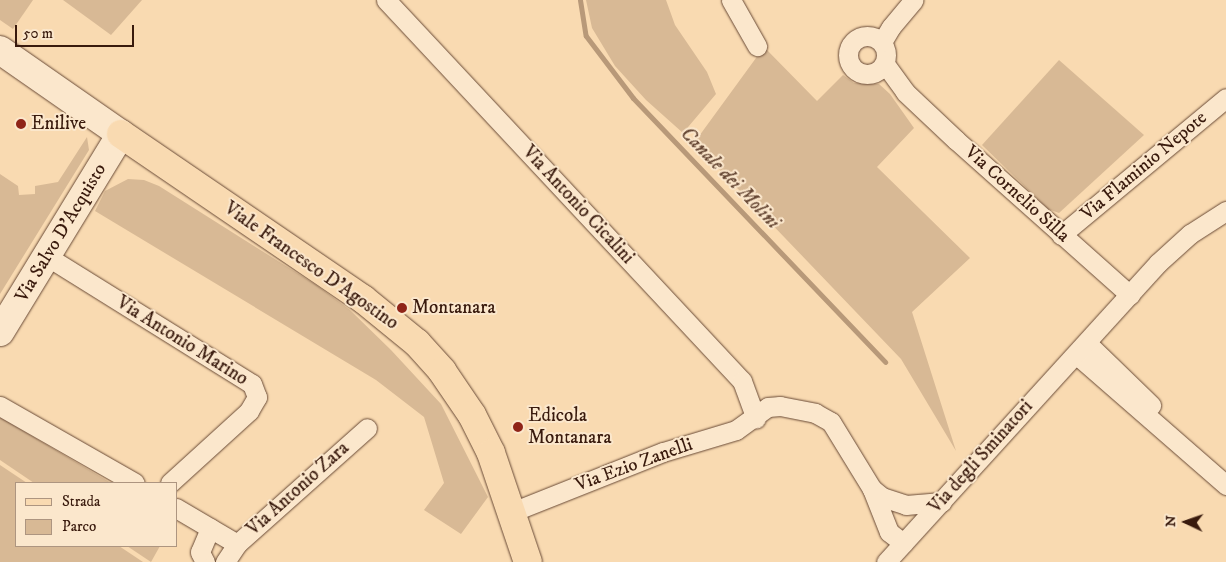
<!DOCTYPE html>
<style>
body{margin:0}
#map{position:relative;width:1226px;height:562px;overflow:hidden;background:#f9dab1;font-family:"IM FELL DW Pica",serif}
div>[style]{position:absolute}
.green>*{inset:0;background:#d8b995}
.stream>*{height:5px;margin:-2.5px;padding:0 2.5px;transform-origin:2.5px;border-radius:2.5px;background:#b89979}
.roads{filter:drop-shadow(0 0 1px #694a36) drop-shadow(0 0 1px #694a36)}
.street>*{height:19px;margin:-9.5px;padding:0 9.5px;transform-origin:9.5px;border-radius:9.5px;background:#fbe7cc}
.street>.ring{margin:-9.5px;padding:0;box-sizing:content-box;background:none;border:19px solid #fbe7cc;border-radius:50%}
.secondary>*{height:28px;margin:-14px;padding:0 14px;transform-origin:14px;border-radius:14px;background:#fbe7cc}
.primary>*{height:28px;margin:-14px;padding:0 14px;transform-origin:14px;border-radius:14px;background:#f9dab1}
.dots>*{width:14px;height:14px;translate:-50% -50%;box-sizing:border-box;border:2px solid #fbe7cc;border-radius:50%}
span{translate:-50% -50%;white-space:nowrap;text-align:center;line-height:1.15;-webkit-text-stroke:4px #fbe7cc;paint-order:stroke}
.poi-label{font-size:19px;color:#391a0d}
.left{translate:0 -50%;text-align:left}
.street-label{font-size:19px;color:#391a0d}
.water-label{font-size:20px;color:#654633;font-style:italic}
.legend{position:absolute;left:15px;top:482px;width:162px;height:65px;box-sizing:border-box;background:#fbe7cc;border:1px solid #ad9580;margin:0;padding:6px 9px;list-style:none;font-size:15px;color:#391a0d}
.legend li{display:flex;align-items:center;gap:10px;height:25px}
.legend b{width:25px;border:1px solid #ad9580}
.north{position:absolute;left:1161px;top:497px;width:50px;height:50px;-webkit-text-stroke:4px #fbe7cc;paint-order:stroke;rotate:273deg;font-size:14px;font-weight:700;line-height:20px;text-align:center;color:#391a0d}
.north::after{content:'';display:block;margin:auto;width:18px;height:22px;background:#391a0d;clip-path:polygon(50% 0,100% 100%,50% 72%,0 100%)}
.scale{position:absolute;left:15px;top:25px;width:119px;height:22px;box-sizing:border-box;border:2px solid #391a0d;border-top:0;padding-left:6px;font-size:15px;line-height:18px;white-space:nowrap;color:#391a0d;-webkit-text-stroke:4px #fbe7cc;paint-order:stroke}
</style>
<div id="map">
<div class="green">
<i style="clip-path:polygon(0 0,33px 0,13px 29px,0 20px)"></i>
<i style="clip-path:polygon(63px 0,142px 0,111px 35px)"></i>
<i style="clip-path:polygon(586px 0,666px 0,675px 25px,707px 72px,716px 94px,683px 133px,646px 100px,615px 66px,592px 28px)"></i>
<i style="clip-path:polygon(764px 47px,817px 101px,843px 75px,854px 83px,879px 84px,890px 94px,914px 128px,877px 167px,970px 258px,912px 312px,956px 451px,901px 359px,694px 143px)"></i>
<i style="clip-path:polygon(1059px 60px,1144px 135px,1059px 213px,1048px 209px,982px 145px)"></i>
<i style="clip-path:polygon(87px 137px,89px 150px,0 294px,0 174px,18px 186px,19px 195px,35px 194px,35px 186px,58px 182px)"></i>
<i style="clip-path:polygon(128px 179px,144px 180px,159px 186px,316px 285px,350px 310px,391px 350px,441px 404px,488px 497px,461px 534px,424px 510px,444px 483px,424px 417px,376px 380px,95px 211px,105px 191px)"></i>
<i style="clip-path:polygon(0 417px,111px 483px,34px 483px,0 460px)"></i>
<i style="clip-path:polygon(0 465px,27px 483px,16px 483px,16px 546px,119px 546px,143px 562px,0 562px)"></i>
<i style="clip-path:polygon(127px 546px,160px 546px,151px 562px)"></i>
</div>
<div class="stream">
<i style="left:580px;top:0;width:36px;rotate:81deg"></i>
<i style="left:586px;top:36px;width:78px;rotate:52.8deg"></i>
<i style="left:633px;top:98px;width:365px;rotate:46.3deg"></i>
</div>
<div class="roads">
<div class="street">
<i style="left:386px;top:0;width:521px;rotate:46.94deg"></i>
<i style="left:742px;top:381px;width:40px;rotate:69.8deg"></i>
<i style="left:731px;top:0;width:53px;rotate:60.5deg"></i>
<i class="ring" style="left:848px;top:36px;width:19px;height:19px"></i>
<i style="left:882px;top:42px;width:17px;rotate:-59deg"></i>
<i style="left:891px;top:27px;width:35px;rotate:-50deg"></i>
<i style="left:885px;top:64px;width:34px;rotate:54deg"></i>
<i style="left:905px;top:92px;width:70px;rotate:43.3deg"></i>
<i style="left:956px;top:140px;width:233px;rotate:41.7deg"></i>
<i style="left:1061px;top:235px;width:214px;rotate:-39.7deg"></i>
<i style="left:48px;top:257px;width:240px;rotate:31.9deg"></i>
<i style="left:252px;top:384px;width:14px;rotate:69deg"></i>
<i style="left:257px;top:397px;width:16px;rotate:120deg"></i>
<i style="left:249px;top:411px;width:107px;rotate:137.7deg"></i>
<i style="left:1088px;top:344px;width:88px;rotate:44.1deg"></i>
<i style="left:1077px;top:355px;width:198px;rotate:41.1deg"></i>
<i style="left:0;top:406px;width:155px;rotate:29.7deg"></i>
<i style="left:872px;top:489px;width:13px;rotate:39deg"></i>
<i style="left:882px;top:497px;width:25px;rotate:18deg"></i>
<i style="left:906px;top:505px;width:36px;rotate:-5deg"></i>
<i style="left:176px;top:508px;width:71px;rotate:30.5deg"></i>
<i style="left:512px;top:512px;width:162px;rotate:-21.7deg"></i>
<i style="left:663px;top:452px;width:76px;rotate:-16.8deg"></i>
<i style="left:736px;top:430px;width:39px;rotate:-36deg"></i>
<i style="left:768px;top:407px;width:12px;rotate:-5deg"></i>
<i style="left:780px;top:406px;width:36px;rotate:11deg"></i>
<i style="left:815px;top:413px;width:18px;rotate:29deg"></i>
<i style="left:831px;top:422px;width:79px;rotate:58.5deg"></i>
<i style="left:872px;top:489px;width:46px;rotate:68.4deg"></i>
<i style="left:889px;top:532px;width:18px;rotate:38deg"></i>
<i style="left:205px;top:562px;width:11px;rotate:-117deg"></i>
<i style="left:200px;top:552px;width:26px;rotate:-67deg"></i>
<i style="left:225px;top:562px;width:22px;rotate:-56deg"></i>
<i style="left:237px;top:544px;width:174px;rotate:-41.7deg"></i>
<i style="left:886px;top:562px;width:404px;rotate:-47.7deg"></i>
<i style="left:1158px;top:263px;width:43px;rotate:-42.2deg"></i>
<i style="left:1190px;top:234px;width:43px;rotate:-32.6deg"></i>
</div>
<div class="secondary">
<i style="left:0;top:50px;width:147px;rotate:34.8deg"></i>
<i style="left:121px;top:134px;width:232px;rotate:121.4deg"></i>
</div>
<div class="primary">
<i style="left:121px;top:134px;width:293px;rotate:34.3deg"></i>
<i style="left:363px;top:299px;width:70px;rotate:39.2deg"></i>
<i style="left:417px;top:343px;width:38px;rotate:48deg"></i>
<i style="left:442px;top:371px;width:53px;rotate:55.7deg"></i>
<i style="left:472px;top:415px;width:42px;rotate:63.4deg"></i>
<i style="left:491px;top:453px;width:115px;rotate:71.3deg"></i>
</div>
</div>
<div class="dots">
<i style="left:21px;top:124px;background:#8f2418"></i>
<i style="left:402px;top:308px;background:#8f2418"></i>
<i style="left:518px;top:427px;background:#8f2418"></i>
</div>
<div class="poi-label">
<span class="left" style="left:31px;top:124px">Enilive</span>
<span class="left" style="left:412px;top:308px">Montanara</span>
<span class="left" style="left:528px;top:427px">Edicola<br>Montanara</span>
</div>
<div class="street-label">
<span style="left:1144px;top:166px;rotate:-40deg">Via Flaminio Nepote</span>
<span style="left:1017px;top:194px;rotate:42deg">Via Cornelio Silla</span>
<span style="left:578px;top:205px;rotate:47deg">Via Antonio Cicalini</span>
<span style="left:61px;top:233px;rotate:-59deg">Via Salvo D'Acquisto</span>
<span style="left:311px;top:266px;rotate:35deg">Viale Francesco D'Agostino</span>
<span style="left:182px;top:341px;rotate:32deg">Via Antonio Marino</span>
<span style="left:981px;top:457px;rotate:-48deg">Via degli Sminatori</span>
<span style="left:634px;top:465px;rotate:-20deg">Via Ezio Zanelli</span>
<span style="left:298px;top:489px;rotate:-42deg">Via Antonio Zara</span>
</div>
<div class="water-label">
<span style="left:730px;top:178px;rotate:46deg">Canale dei Molini</span>
</div>
<ul class="legend">
<li><b style="height:6px;background:#f9dab1"></b>Strada</li>
<li><b style="height:14px;background:#d8b995"></b>Parco</li>
</ul>
<div class="north">N</div>
<div class="scale">50 m</div>
</div>
